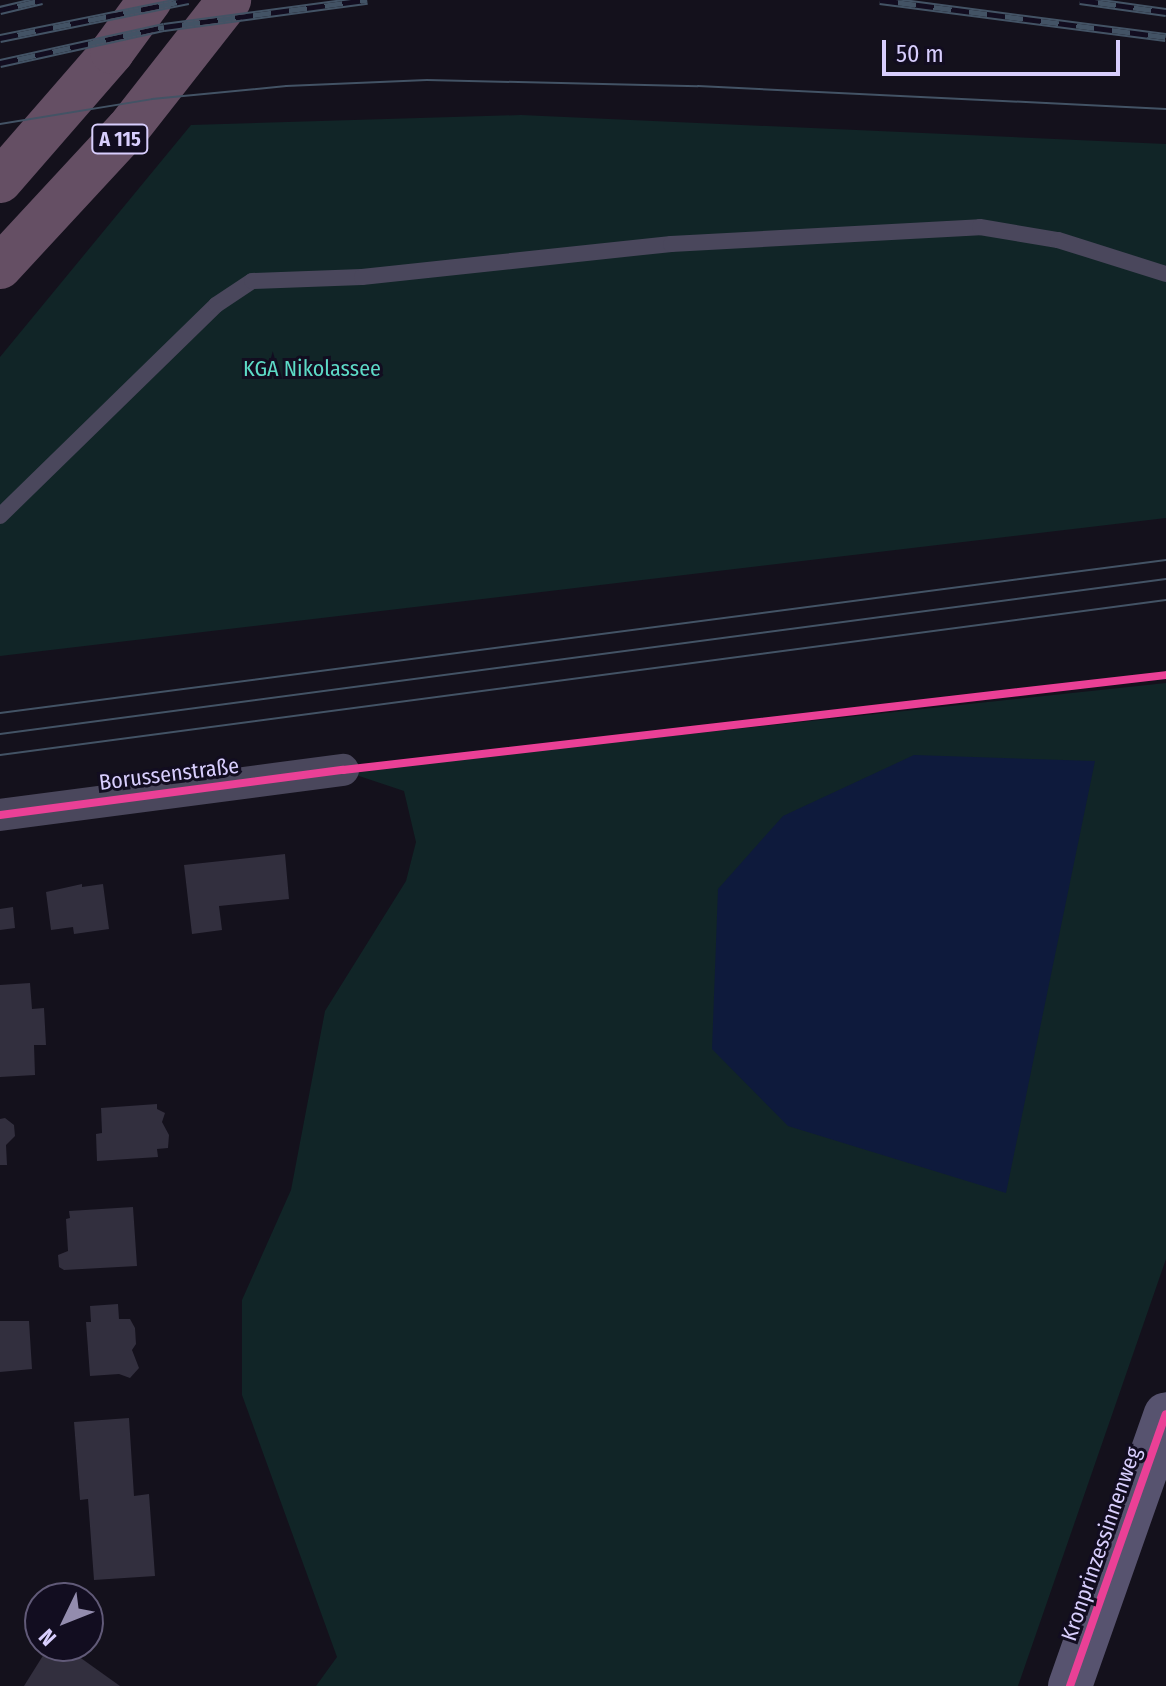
<!DOCTYPE html>
<meta charset="utf-8">
<style>
body{margin:0}
#map{position:relative;width:1166px;height:1686px;overflow:hidden;background:#14111c;font-family:"Fira Sans Condensed",sans-serif}
div>[style]{position:absolute}
.green>*{inset:0;background:#112527}
.water>*{inset:0;background:#0e1a3c}
.building>*{inset:0;background:#322f3e}
.lane>*{height:16px;margin:-8px;padding:0 8px;transform-origin:8px;border-radius:8px;background:#4a475c}
.street>*{height:32px;margin:-16px;padding:0 16px;transform-origin:16px;border-radius:16px;background:#4a475c}
.secondary>*{height:44px;margin:-22px;padding:0 22px;transform-origin:22px;border-radius:22px;background:#57536f}
.highway>*{height:44px;margin:-22px;padding:0 22px;transform-origin:22px;border-radius:22px;background:#654f64}
.tram>*{height:2px;margin:-1px;padding:0 1px;transform-origin:1px;border-radius:1px;background:#435365}
.rail>*{height:9px;margin-top:-4.5px;transform-origin:0;background:repeating-linear-gradient(90deg,#120d20 0 18px,#435365 0 36px);box-sizing:border-box;border-block:2px solid #435365}
.cycleway>*{height:8px;margin:-4px;padding:0 4px;transform-origin:4px;border-radius:4px;background:#ea4096}
span{translate:-50% -50%;white-space:nowrap;text-align:center;line-height:1.15;-webkit-text-stroke:6px #120d20;paint-order:stroke}
.shield-label span{padding:2px 6px;background:#120d20;border:2px solid;border-radius:6px;-webkit-text-stroke-width:0}
.shield-label{font-size:20px;color:#d8cefd;font-weight:700}
.park-label{font-size:22px;color:#5ddac6}
.street-label{font-size:22px;color:#d8cefd}
.north{position:absolute;left:24px;top:1582px;width:80px;height:80px;box-sizing:border-box;background:#120d20;border:2px solid #615a78;border-radius:50%;rotate:227deg;font-size:22px;font-weight:700;line-height:32px;text-align:center;color:#d8cefd}
.north::after{content:'';display:block;margin:auto;width:28px;height:36px;background:#938cae;clip-path:polygon(50% 0,100% 100%,50% 72%,0 100%)}
.scale{position:absolute;left:882px;top:40px;width:238px;height:36px;box-sizing:border-box;border:4px solid #d8cefd;border-top:0;padding-left:10px;font-size:24px;line-height:28px;white-space:nowrap;color:#d8cefd;-webkit-text-stroke:6px #120d20;paint-order:stroke}
</style>
<div id="map">
<div class="green">
<i style="clip-path:polygon(521px 115px,1166px 144px,1166px 518px,0 656px,0 357px,191px 125px)"></i>
<i style="clip-path:polygon(1166px 683px,1166px 1259px,1018px 1686px,316px 1686px,337px 1657px,242px 1395px,242px 1300px,291px 1190px,325px 1011px,406px 881px,416px 842px,404px 791px,344px 771px)"></i>
</div>
<div class="water">
<i style="clip-path:polygon(914px 755px,1095px 761px,1006px 1193px,788px 1126px,712px 1049px,718px 889px,783px 816px)"></i>
</div>
<div class="building">
<i style="clip-path:polygon(285px 854px,289px 899px,219px 906px,222px 930px,192px 934px,184px 865px)"></i>
<i style="clip-path:polygon(82px 884px,82px 887px,103px 884px,109px 929px,74px 934px,73px 927px,51px 930px,46px 892px)"></i>
<i style="clip-path:polygon(13px 907px,15px 928px,0 930px,0 909px)"></i>
<i style="clip-path:polygon(30px 983px,32px 1009px,44px 1008px,46px 1045px,34px 1045px,35px 1075px,0 1077px,0 985px)"></i>
<i style="clip-path:polygon(157px 1104px,157px 1109px,165px 1113px,162px 1122px,169px 1135px,168px 1148px,157px 1149px,158px 1157px,97px 1161px,96px 1134px,102px 1133px,101px 1108px)"></i>
<i style="clip-path:polygon(5px 1118px,14px 1125px,15px 1136px,6px 1145px,7px 1165px,0 1165px,0 1119px)"></i>
<i style="clip-path:polygon(133px 1207px,137px 1266px,64px 1270px,59px 1267px,58px 1255px,68px 1251px,66px 1219px,70px 1218px,69px 1211px)"></i>
<i style="clip-path:polygon(118px 1304px,119px 1319px,130px 1319px,135px 1328px,136px 1344px,132px 1350px,139px 1368px,130px 1378px,119px 1374px,90px 1376px,86px 1322px,91px 1322px,90px 1306px)"></i>
<i style="clip-path:polygon(0 1321px,29px 1321px,32px 1369px,0 1372px)"></i>
<i style="clip-path:polygon(129px 1418px,134px 1496px,149px 1494px,155px 1576px,94px 1580px,88px 1499px,80px 1500px,74px 1422px)"></i>
<i style="clip-path:polygon(49px 1646px,64px 1646px,120px 1686px,24px 1686px)"></i>
</div>
<div class="lane">
<i style="left:0;top:516px;width:302px;rotate:-44.3deg"></i>
<i style="left:216px;top:305px;width:43px;rotate:-33.7deg"></i>
<i style="left:252px;top:281px;width:110px;rotate:-2.1deg"></i>
<i style="left:362px;top:277px;width:311px;rotate:-6.1deg"></i>
<i style="left:671px;top:244px;width:309px;rotate:-3.1deg"></i>
<i style="left:980px;top:227px;width:79px;rotate:9.5deg"></i>
<i style="left:1058px;top:240px;width:113px;rotate:17.5deg"></i>
</div>
<div class="street">
<i style="left:0;top:815px;width:346px;rotate:-7.5deg"></i>
</div>
<div class="secondary">
<i style="left:1070px;top:1686px;width:288px;rotate:-70.6deg"></i>
</div>
<div class="highway">
<i style="left:0;top:181px;width:171px;rotate:-49deg"></i>
<i style="left:112px;top:52px;width:64px;rotate:-53.8deg"></i>
<i style="left:0;top:267px;width:188px;rotate:-47.2deg"></i>
<i style="left:128px;top:129px;width:164px;rotate:-51.9deg"></i>
</div>
<div class="tram">
<i style="left:0;top:124px;width:154px;rotate:-9.3deg"></i>
<i style="left:152px;top:99px;width:135px;rotate:-5.5deg"></i>
<i style="left:286px;top:86px;width:141px;rotate:-2.4deg"></i>
<i style="left:427px;top:80px;width:271px;rotate:1.3deg"></i>
<i style="left:698px;top:86px;width:469px;rotate:2.8deg"></i>
<i style="left:0;top:713px;width:1176px;rotate:-7.48deg"></i>
<i style="left:0;top:734px;width:1176px;rotate:-7.57deg"></i>
<i style="left:0;top:755px;width:1176px;rotate:-7.57deg"></i>
</div>
<div class="rail">
<i style="left:880px;top:0;width:288px;rotate:7.4deg"></i>
<i style="left:1080px;top:0;width:87px;rotate:7.9deg"></i>
<i style="left:0;top:10px;width:43px;rotate:-13.4deg"></i>
<i style="left:0;top:38px;width:192px;rotate:-11.4deg"></i>
<i style="left:0;top:63px;width:168px;rotate:-12.4deg"></i>
<i style="left:164px;top:27px;width:205px;rotate:-7.6deg"></i>
</div>
<div class="cycleway">
<i style="left:0;top:815px;width:346px;rotate:-7.5deg"></i>
<i style="left:343px;top:770px;width:828px;rotate:-6.58deg"></i>
<i style="left:1070px;top:1686px;width:288px;rotate:-70.6deg"></i>
</div>
<div class="shield-label">
<span style="left:120px;top:139px">A 115</span>
</div>
<div class="park-label">
<span style="left:312px;top:369px">KGA Nikolassee</span>
</div>
<div class="street-label">
<span style="left:169px;top:774px;rotate:-7deg">Borussenstraße</span>
<span style="left:1101px;top:1544px;rotate:-71deg">Kronprinzessinnenweg</span>
</div>
<div class="north">N</div>
<div class="scale">50 m</div>
</div>
